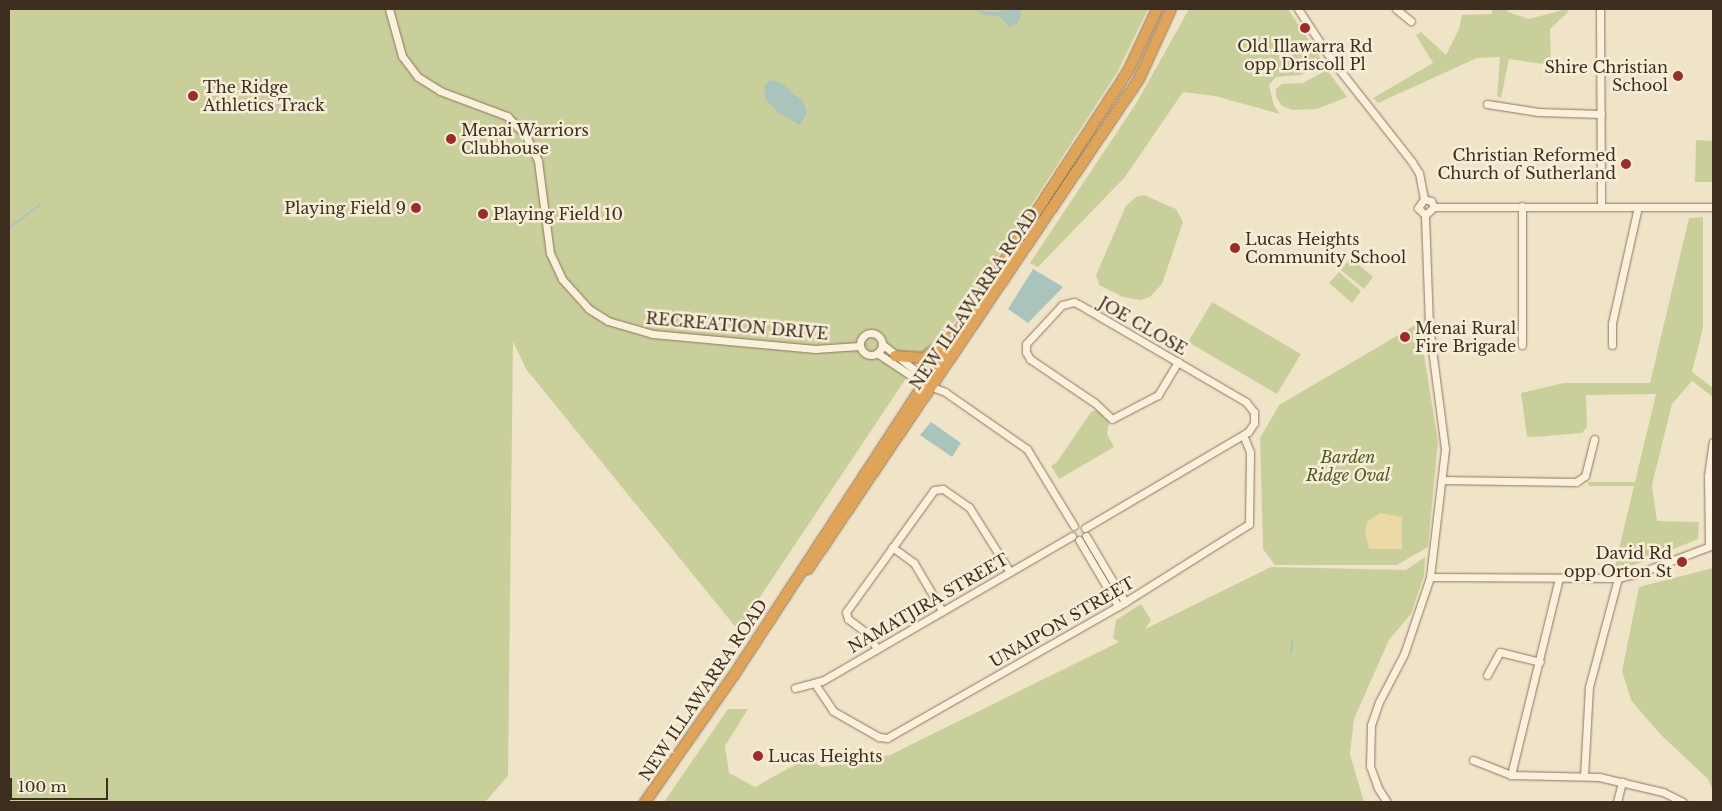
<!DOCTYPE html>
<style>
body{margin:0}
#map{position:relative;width:1722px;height:811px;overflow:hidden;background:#f0e4c8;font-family:"Libre Baskerville",serif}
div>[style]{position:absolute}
.green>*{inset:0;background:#c9cf9b}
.sand>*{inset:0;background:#ecd9a5}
.water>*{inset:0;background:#a9c4bc}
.stream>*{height:2px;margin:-1px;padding:0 1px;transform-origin:1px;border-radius:1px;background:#a9c4bc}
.roads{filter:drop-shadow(0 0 1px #8d765c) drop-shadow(0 0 1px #8d765c)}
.minor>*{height:7px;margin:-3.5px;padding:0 3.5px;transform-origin:3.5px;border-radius:3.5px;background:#faf1dc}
.minor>.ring{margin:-3.5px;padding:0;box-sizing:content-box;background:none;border:7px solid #faf1dc;border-radius:50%}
.highway>*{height:10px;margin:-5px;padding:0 5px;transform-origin:5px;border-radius:5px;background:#e0a458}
.dots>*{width:14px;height:14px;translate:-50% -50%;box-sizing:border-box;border:2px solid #f7eed8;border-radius:50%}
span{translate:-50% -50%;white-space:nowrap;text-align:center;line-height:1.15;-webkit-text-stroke:5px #f7eed8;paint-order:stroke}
.poi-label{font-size:16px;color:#3d2e20}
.right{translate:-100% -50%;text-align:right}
.left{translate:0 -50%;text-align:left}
.street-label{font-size:16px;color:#3d2e20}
.park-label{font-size:16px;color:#4d5a26;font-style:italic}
.frame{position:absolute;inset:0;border:10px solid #3d2e20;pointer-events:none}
.scale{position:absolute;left:10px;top:778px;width:98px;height:22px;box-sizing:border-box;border:2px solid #3d2e20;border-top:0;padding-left:6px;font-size:15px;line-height:18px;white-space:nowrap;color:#3d2e20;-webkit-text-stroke:4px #f7eed8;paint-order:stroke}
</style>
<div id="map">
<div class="green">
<i style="clip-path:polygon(9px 9px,1148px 9px,1118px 71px,958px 318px,925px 350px,738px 630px,526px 369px,513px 341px,508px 776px,485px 802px,9px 802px)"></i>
<i style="clip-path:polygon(1189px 9px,1288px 9px,1323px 62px,1301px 75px,1276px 77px,1269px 85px,1274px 106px,1280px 114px,1215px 96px,1183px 92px,1125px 177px,1038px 267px,1030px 263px,1137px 102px)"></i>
<i style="clip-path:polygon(1492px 9px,1507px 9px,1508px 12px,1529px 19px,1567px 9px,1568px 12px,1550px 29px,1551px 65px,1509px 59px,1501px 98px,1497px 96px,1500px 57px,1477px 58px,1378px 103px,1373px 98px,1433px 63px,1416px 35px,1421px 32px,1446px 55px,1459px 29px,1462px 15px,1492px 14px)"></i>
<i style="clip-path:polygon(1327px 70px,1347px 97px,1317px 109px,1292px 110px,1282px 106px,1276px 97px,1276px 89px,1282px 84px,1303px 83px)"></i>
<i style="clip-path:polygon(1696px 140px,1713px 141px,1713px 182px,1695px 182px)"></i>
<i style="clip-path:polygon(1144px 195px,1176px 209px,1183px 222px,1162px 284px,1150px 297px,1140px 300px,1123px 297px,1099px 285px,1096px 275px,1126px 206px,1136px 197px)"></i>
<i style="clip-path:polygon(1703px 217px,1703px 328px,1692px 372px,1713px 388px,1713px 397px,1692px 381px,1672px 404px,1652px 485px,1657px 521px,1699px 522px,1698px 539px,1637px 564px,1614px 570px,1634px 486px,1589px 486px,1588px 482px,1635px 482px,1656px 394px,1586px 395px,1587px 427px,1582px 433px,1534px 437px,1527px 437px,1521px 393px,1564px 383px,1650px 383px,1689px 218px)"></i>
<i style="clip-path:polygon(1351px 258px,1373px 277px,1364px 289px,1341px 270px)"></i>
<i style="clip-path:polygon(1339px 272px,1361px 291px,1352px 303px,1329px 283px)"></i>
<i style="clip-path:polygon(1212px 302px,1301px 354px,1277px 394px,1188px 342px)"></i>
<i style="clip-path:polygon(1419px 323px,1438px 442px,1428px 547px,1397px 565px,1275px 565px,1263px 549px,1260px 438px,1279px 405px)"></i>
<i style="clip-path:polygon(1097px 410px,1109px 422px,1107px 434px,1114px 447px,1059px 479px,1051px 466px,1057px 462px,1091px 412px)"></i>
<i style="clip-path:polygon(1425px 557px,1424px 576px,1411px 614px,1389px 640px,1354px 719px,1350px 754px,1364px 802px,664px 802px,728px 709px,748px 709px,725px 746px,729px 773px,755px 787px,807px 758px,822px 767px,890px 755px,1119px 642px,1113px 638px,1116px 620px,1141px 604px,1151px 620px,1145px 629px,1271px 567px,1406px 570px)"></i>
<i style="clip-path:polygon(1713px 568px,1713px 791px,1708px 779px,1660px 734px,1631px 700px,1622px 671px,1639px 587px)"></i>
</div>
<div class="sand">
<i style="clip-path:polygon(1380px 513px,1402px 517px,1402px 549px,1369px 549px,1365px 532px,1367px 522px)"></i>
</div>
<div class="water">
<i style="clip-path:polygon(975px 9px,989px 12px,1021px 9px,1020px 18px,1018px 23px,1010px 27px,999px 16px,984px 15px)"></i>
<i style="clip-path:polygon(770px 80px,782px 83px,804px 103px,807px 113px,800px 125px,779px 113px,766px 100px,764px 87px)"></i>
<i style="clip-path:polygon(1033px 269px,1063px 287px,1028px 323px,1008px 309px)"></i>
<i style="clip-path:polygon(931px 422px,961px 443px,952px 457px,920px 435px)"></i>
</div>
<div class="stream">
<i style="left:9px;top:228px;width:39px;rotate:-37deg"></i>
<i style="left:1291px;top:652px;width:12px;rotate:-81deg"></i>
</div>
<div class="roads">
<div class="minor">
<i style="left:389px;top:9px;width:49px;rotate:74.5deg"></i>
<i style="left:402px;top:56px;width:26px;rotate:53deg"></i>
<i style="left:418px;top:77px;width:26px;rotate:32deg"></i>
<i style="left:440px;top:91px;width:72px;rotate:20.5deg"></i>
<i style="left:507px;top:116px;width:28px;rotate:46deg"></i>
<i style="left:526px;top:136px;width:28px;rotate:64deg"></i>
<i style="left:538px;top:161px;width:93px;rotate:82.6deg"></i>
<i style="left:550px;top:253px;width:29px;rotate:65deg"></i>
<i style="left:562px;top:279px;width:40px;rotate:48deg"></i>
<i style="left:589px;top:309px;width:22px;rotate:32deg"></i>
<i style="left:608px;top:321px;width:47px;rotate:16.1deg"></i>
<i style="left:653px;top:334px;width:163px;rotate:5.3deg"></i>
<i style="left:815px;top:349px;width:44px;rotate:-3.9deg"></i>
<i style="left:1298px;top:9px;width:60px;rotate:56.6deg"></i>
<i style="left:1331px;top:59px;width:131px;rotate:51.8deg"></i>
<i style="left:1412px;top:162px;width:13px;rotate:58deg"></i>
<i style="left:1419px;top:173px;width:26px;rotate:79deg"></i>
<i style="left:1396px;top:9px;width:19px;rotate:39deg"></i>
<i style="left:1600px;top:9px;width:198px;rotate:89.7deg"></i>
<i style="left:1487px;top:104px;width:52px;rotate:8.9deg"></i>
<i style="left:1538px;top:112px;width:63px;rotate:1.8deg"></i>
<i style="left:1424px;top:199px;width:7px;rotate:16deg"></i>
<i style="left:1431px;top:201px;width:7px;rotate:63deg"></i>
<i style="left:1434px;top:207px;width:12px;rotate:138deg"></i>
<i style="left:1424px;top:199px;width:11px;rotate:124deg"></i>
<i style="left:1418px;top:208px;width:10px;rotate:45deg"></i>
<i style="left:1522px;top:206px;width:139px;rotate:90deg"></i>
<i style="left:1434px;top:207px;width:279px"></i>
<i class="ring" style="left:860px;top:333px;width:15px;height:15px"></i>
<i style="left:882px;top:344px;width:61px;rotate:38.4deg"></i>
<i style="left:1612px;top:345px;width:22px;rotate:-90deg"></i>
<i style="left:1612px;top:323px;width:119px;rotate:-77.4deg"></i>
<i style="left:877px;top:353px;width:54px;rotate:33.7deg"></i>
<i style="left:922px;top:383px;width:25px;rotate:21deg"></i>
<i style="left:945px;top:392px;width:100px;rotate:34.8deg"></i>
<i style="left:1027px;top:449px;width:90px;rotate:58.6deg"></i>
<i style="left:1442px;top:480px;width:134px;rotate:0.9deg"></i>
<i style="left:1576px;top:482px;width:11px;rotate:-34deg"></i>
<i style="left:1585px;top:476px;width:38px;rotate:-76deg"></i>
<i style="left:1085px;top:528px;width:189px;rotate:-30.5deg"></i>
<i style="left:1248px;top:432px;width:11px;rotate:-56deg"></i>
<i style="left:1254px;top:423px;width:11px;rotate:-90deg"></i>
<i style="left:1254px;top:412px;width:13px;rotate:-129deg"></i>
<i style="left:1246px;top:402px;width:194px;rotate:-149.7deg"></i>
<i style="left:1078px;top:304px;width:4px;rotate:-153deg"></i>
<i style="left:1074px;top:302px;width:12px;rotate:166deg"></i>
<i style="left:1062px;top:305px;width:53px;rotate:132.7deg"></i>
<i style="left:1026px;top:344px;width:8px;rotate:90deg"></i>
<i style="left:1026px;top:352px;width:8px;rotate:60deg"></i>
<i style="left:1030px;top:359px;width:78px;rotate:34.1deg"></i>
<i style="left:1095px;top:403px;width:23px;rotate:43deg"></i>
<i style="left:1112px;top:419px;width:52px;rotate:-27.6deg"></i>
<i style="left:1158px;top:395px;width:39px;rotate:-59deg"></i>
<i style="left:1086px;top:536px;width:77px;rotate:59.4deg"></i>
<i style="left:1079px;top:540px;width:77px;rotate:59.4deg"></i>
<i style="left:1709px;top:546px;width:70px;rotate:-90.8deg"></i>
<i style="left:1708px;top:476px;width:34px;rotate:-82deg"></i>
<i style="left:892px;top:547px;width:27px;rotate:36deg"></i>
<i style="left:914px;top:563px;width:56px;rotate:59.7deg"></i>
<i style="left:1430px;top:577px;width:188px;rotate:0.3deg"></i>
<i style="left:1618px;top:578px;width:25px;rotate:-14deg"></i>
<i style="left:1642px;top:572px;width:76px;rotate:-20.8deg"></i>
<i style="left:1559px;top:578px;width:203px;rotate:103.7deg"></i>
<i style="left:1511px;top:775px;width:88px;rotate:1.3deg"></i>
<i style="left:1599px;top:777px;width:66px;rotate:13.2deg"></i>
<i style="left:1663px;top:792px;width:22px;rotate:27deg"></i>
<i style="left:877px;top:649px;width:17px;rotate:-121deg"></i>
<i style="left:868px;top:634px;width:25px;rotate:-143deg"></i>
<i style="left:848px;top:619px;width:7px;rotate:-106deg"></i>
<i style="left:846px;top:612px;width:150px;rotate:-54.2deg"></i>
<i style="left:934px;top:490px;width:9px;rotate:-6deg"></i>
<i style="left:943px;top:489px;width:32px;rotate:35deg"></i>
<i style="left:969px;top:507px;width:77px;rotate:57.8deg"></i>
<i style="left:1487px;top:675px;width:26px;rotate:-61deg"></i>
<i style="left:1500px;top:652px;width:41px;rotate:14deg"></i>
<i style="left:815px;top:684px;width:32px;rotate:56deg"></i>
<i style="left:833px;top:711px;width:53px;rotate:29.5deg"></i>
<i style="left:879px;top:737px;width:8px;rotate:7deg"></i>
<i style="left:887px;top:738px;width:274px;rotate:-29.7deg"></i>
<i style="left:1125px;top:602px;width:146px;rotate:-32.2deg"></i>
<i style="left:1249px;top:524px;width:72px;rotate:-89.2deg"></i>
<i style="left:1250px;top:452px;width:18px;rotate:-112deg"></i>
<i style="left:795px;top:688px;width:28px;rotate:-15deg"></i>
<i style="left:822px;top:681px;width:289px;rotate:-30.1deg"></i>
<i style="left:1473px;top:760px;width:41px;rotate:21.5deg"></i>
<i style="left:1584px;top:776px;width:89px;rotate:-86.8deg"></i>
<i style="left:1589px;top:687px;width:113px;rotate:-75.1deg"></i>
<i style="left:1387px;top:802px;width:17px;rotate:-123deg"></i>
<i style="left:1378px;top:788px;width:23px;rotate:-110deg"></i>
<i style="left:1370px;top:766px;width:41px;rotate:-88.6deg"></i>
<i style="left:1371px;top:725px;width:24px;rotate:-71deg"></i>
<i style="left:1379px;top:702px;width:54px;rotate:-62.5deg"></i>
<i style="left:1404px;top:654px;width:81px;rotate:-71.3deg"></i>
<i style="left:1430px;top:577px;width:129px;rotate:-83.3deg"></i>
<i style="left:1445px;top:449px;width:125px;rotate:-97.4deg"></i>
<i style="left:1429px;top:325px;width:110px;rotate:-92.1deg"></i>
<i style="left:1617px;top:802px;width:21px;rotate:-76deg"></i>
</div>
<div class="highway">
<i style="left:895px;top:356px;width:29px;rotate:4deg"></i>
<i style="left:924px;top:358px;width:32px;rotate:-39deg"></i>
<i style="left:808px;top:569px;width:591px;rotate:-55.96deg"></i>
<i style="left:1139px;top:79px;width:77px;rotate:-65.4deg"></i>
<i style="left:645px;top:802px;width:155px;rotate:-55deg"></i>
<i style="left:734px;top:675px;width:721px;rotate:-56.88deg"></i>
<i style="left:1128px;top:71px;width:68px;rotate:-64.9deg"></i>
</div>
</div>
<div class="dots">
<i style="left:1305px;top:28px;background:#9e2a2b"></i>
<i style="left:1678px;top:76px;background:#9e2a2b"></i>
<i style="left:193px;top:96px;background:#9e2a2b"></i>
<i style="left:451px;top:139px;background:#9e2a2b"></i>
<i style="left:1626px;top:164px;background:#9e2a2b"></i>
<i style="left:416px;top:208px;background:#9e2a2b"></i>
<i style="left:483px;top:214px;background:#9e2a2b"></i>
<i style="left:1235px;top:248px;background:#9e2a2b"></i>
<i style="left:1405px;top:337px;background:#9e2a2b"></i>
<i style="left:1682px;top:562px;background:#9e2a2b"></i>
<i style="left:758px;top:756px;background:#9e2a2b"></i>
</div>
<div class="poi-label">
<span style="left:1305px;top:55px">Old Illawarra Rd<br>opp Driscoll Pl</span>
<span class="right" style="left:1668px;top:76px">Shire Christian<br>School</span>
<span class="left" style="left:203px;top:96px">The Ridge<br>Athletics Track</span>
<span class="left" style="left:461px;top:139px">Menai Warriors<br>Clubhouse</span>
<span class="right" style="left:1616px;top:164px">Christian Reformed<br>Church of Sutherland</span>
<span class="right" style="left:406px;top:208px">Playing Field 9</span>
<span class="left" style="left:493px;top:214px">Playing Field 10</span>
<span class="left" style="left:1245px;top:248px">Lucas Heights<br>Community School</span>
<span class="left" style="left:1415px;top:337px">Menai Rural<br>Fire Brigade</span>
<span class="right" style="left:1672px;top:562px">David Rd<br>opp Orton St</span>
<span class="left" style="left:768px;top:756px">Lucas Heights</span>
</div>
<div class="street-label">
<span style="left:974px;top:299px;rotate:-56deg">NEW ILLAWARRA ROAD</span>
<span style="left:737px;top:326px;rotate:5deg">RECREATION DRIVE</span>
<span style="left:1143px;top:326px;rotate:30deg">JOE CLOSE</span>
<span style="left:928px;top:603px;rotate:-30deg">NAMATJIRA STREET</span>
<span style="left:1062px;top:622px;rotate:-30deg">UNAIPON STREET</span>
<span style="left:703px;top:690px;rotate:-56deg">NEW ILLAWARRA ROAD</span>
</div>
<div class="park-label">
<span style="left:1348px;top:466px">Barden<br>Ridge Oval</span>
</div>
<div class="frame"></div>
<div class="scale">100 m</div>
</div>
